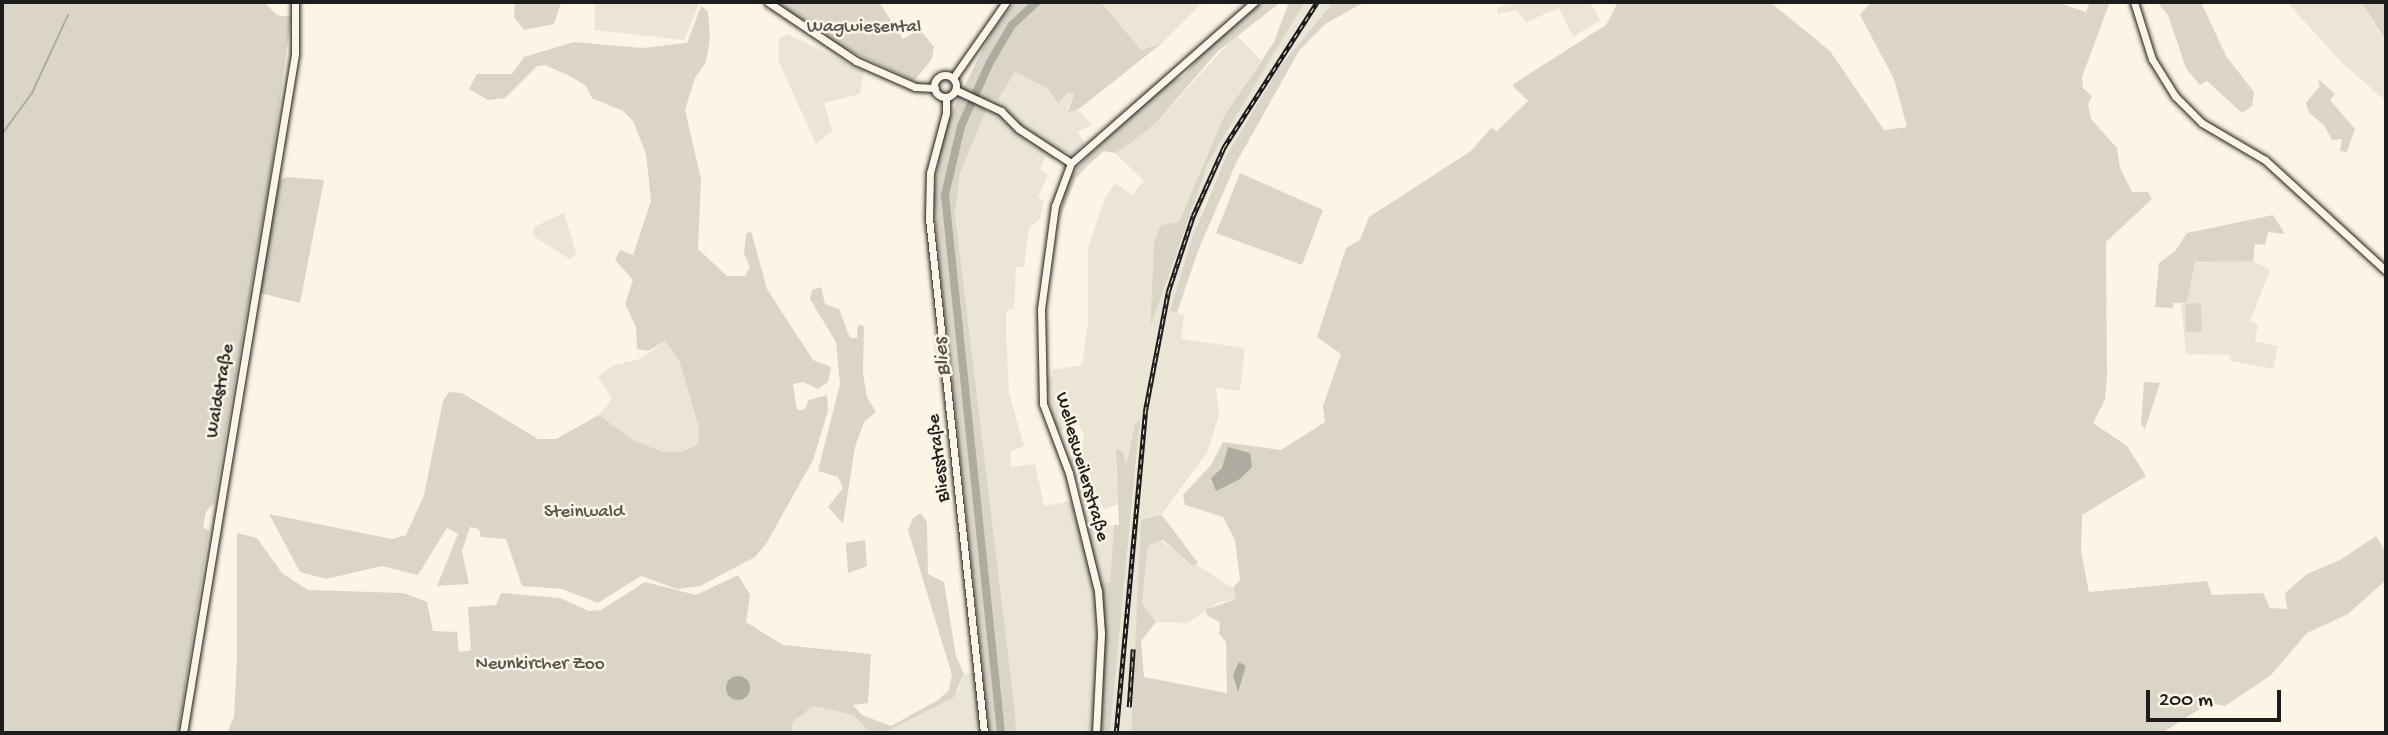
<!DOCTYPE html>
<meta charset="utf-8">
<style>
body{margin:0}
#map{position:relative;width:2388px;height:735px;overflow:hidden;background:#fcf5e5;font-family:"Gochi Hand",sans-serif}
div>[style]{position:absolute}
.built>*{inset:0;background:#ebe5d6}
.green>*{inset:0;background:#dbd5c8}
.water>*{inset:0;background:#b0aba1}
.round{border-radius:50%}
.stream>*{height:2px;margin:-1px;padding:0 1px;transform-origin:1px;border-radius:1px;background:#b0aba1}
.river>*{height:8px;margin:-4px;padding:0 4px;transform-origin:4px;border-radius:4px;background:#b0aba1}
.roads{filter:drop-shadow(0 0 2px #1c1c1c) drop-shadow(0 0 2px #1c1c1c)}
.secondary>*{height:7px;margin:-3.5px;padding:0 3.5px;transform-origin:3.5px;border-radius:3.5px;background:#fcf5e5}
.secondary>.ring{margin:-3.5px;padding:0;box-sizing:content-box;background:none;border:7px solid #fcf5e5;border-radius:50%}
.rail>*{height:4.5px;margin-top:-2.25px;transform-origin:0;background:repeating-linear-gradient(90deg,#fcf5e5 0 5px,#1c1c1c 0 10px);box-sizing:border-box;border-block:2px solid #1c1c1c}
span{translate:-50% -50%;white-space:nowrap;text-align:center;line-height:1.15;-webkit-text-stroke:5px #fcf5e5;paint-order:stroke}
.park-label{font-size:19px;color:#555450}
.street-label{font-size:19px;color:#1c1c1c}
.water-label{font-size:21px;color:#575551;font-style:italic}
.frame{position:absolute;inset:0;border:4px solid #1c1c1c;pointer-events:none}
.scale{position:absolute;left:2146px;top:690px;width:135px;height:32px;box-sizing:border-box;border:4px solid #1c1c1c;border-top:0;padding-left:9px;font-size:21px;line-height:24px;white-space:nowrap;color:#1c1c1c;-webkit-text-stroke:5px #fcf5e5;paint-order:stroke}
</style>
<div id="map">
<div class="built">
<i style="clip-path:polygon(595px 2px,700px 2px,684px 40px,594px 30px)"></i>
<i style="clip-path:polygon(1101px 2px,1203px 2px,1162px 43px,1141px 50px)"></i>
<i style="clip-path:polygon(1305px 2px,1333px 2px,1278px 69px,1226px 157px,1203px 207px,1170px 311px,1184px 315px,1181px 339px,1245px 348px,1240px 391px,1216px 388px,1219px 414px,1208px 451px,1158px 519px,1142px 520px,1131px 733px,1110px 733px,1138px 449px,1135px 424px,1130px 463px,1116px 467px,1119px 504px,1103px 509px,1087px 467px,1071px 471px,1067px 458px,1082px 453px,1084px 436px,1079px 424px,1055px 432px,1046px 379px,1053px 376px,1052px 370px,1082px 365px,1088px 323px,1088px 248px,1105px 198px,1115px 183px,1132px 195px,1144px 181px,1115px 153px,1157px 122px,1236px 35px,1261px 60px,1224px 116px,1179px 222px,1162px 225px,1154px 242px,1150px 326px,1209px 161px)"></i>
<i style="clip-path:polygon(1515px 2px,1590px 2px,1600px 20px,1573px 37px,1559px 8px,1526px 22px,1516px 10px,1498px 14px,1497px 8px)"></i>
<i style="clip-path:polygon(2287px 2px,2361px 2px,2386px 43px,2386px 101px,2341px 62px)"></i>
<i style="clip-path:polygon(787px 34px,864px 71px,860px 94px,824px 103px,832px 131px,816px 144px,779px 62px,779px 39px)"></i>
<i style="clip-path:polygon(1015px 72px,1048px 89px,1057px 104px,1068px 92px,1074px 94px,1067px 110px,1076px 108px,1092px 125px,1077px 132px,1085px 143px,1074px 154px,1063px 151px,1055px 160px,1045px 157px,1040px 170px,1048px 175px,1038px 197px,1044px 201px,1040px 219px,1029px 228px,1024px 267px,1016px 267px,1014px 309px,1006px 311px,1006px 332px,1009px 392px,1024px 446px,1010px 452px,1011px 467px,1035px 464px,1044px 506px,1071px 501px,1078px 526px,1114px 525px,1110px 582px,1100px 584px,1105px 632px,1100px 733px,1016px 733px,955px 214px,960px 173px,973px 137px,991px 97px,998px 100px)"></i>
<i style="clip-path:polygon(564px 213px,576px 252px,571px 260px,533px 236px,534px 227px)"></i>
<i style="clip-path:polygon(2235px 261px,2253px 261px,2270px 270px,2250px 321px,2258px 325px,2255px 341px,2278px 346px,2273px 369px,2231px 361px,2230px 355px,2186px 354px,2181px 302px,2187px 302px,2194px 263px)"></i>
<i style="clip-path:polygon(665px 341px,679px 360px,699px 428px,698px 444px,682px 452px,663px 452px,633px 440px,599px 415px,612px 399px,598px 377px,614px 365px,641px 359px)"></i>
<i style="clip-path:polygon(1157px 539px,1233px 588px,1236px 599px,1219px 602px,1187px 623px,1156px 622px,1142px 603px,1148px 546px)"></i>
<i style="clip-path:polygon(984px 672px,990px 733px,884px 733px,958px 692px,964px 674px)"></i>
<i style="clip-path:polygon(813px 706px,853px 715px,870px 733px,792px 733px,793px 722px)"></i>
</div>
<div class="green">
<i style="clip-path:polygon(2px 2px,264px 2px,277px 15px,291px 17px,271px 170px,214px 503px,206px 512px,203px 527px,209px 531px,178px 733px,2px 733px)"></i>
<i style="clip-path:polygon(515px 2px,561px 2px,554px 24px,524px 30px,514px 17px)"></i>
<i style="clip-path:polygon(775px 2px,879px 2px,903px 39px,920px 30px,934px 47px,932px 59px,914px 81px,840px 46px)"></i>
<i style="clip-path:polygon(1015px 2px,1101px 2px,1141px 50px,1162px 43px,1079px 109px,1068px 112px,1074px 94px,1068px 92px,1058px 104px,1048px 89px,1015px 72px,998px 100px,991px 98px,960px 173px,955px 214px,1015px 713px,1016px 733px,990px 733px,933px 199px,942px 136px,956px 103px,991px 33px)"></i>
<i style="clip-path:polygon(1262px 2px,1281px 2px,1217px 52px,1157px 122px,1133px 141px,1115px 153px,1104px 151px,1088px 165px,1076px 178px,1059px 221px,1066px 184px,1079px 165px,1169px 81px,1183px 77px,1203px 53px)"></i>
<i style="clip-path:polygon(1289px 2px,1305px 2px,1209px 161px,1150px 328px,1154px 242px,1161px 225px,1179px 222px,1224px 116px,1274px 42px)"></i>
<i style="clip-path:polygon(1333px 2px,1365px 2px,1325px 24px,1299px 51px,1236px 163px,1198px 251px,1177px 313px,1170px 311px,1193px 235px,1226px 157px,1278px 69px)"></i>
<i style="clip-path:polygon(1618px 2px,1770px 2px,1830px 51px,1884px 130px,1907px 127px,1894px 79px,1860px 15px,1871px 2px,2057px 2px,2086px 12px,2090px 2px,2110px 2px,2082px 77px,2083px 88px,2092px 96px,2088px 104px,2091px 119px,2117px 148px,2120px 168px,2132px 192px,2148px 192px,2152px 199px,2106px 242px,2107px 376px,2105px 400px,2093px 423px,2127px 446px,2146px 476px,2082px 515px,2081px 552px,2089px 592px,2207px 581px,2212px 595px,2263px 593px,2270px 608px,2287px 609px,2285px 593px,2307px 574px,2340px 560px,2376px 536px,2386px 552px,2386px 580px,2348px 614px,2307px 633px,2271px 675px,2225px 706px,2209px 703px,2162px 733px,1131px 733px,1141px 520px,1162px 515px,1198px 563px,1193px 566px,1163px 540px,1148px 546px,1142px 603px,1156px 622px,1141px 641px,1144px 677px,1227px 693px,1226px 642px,1219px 634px,1220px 622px,1208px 616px,1205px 610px,1236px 599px,1233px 588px,1240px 580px,1235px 540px,1223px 517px,1185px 505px,1183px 495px,1211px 465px,1223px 442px,1281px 450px,1325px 422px,1323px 406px,1341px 354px,1317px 337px,1346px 248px,1360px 240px,1369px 217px,1471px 151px,1491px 128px,1497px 131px,1528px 101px,1512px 85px,1606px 25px)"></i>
<i style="clip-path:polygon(2157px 2px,2201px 2px,2226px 56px,2254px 92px,2252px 106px,2242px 113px,2207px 81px,2200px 85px,2186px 68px,2168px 15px)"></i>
<i style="clip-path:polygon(2361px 2px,2386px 2px,2386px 43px,2383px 36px)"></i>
<i style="clip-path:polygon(701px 6px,708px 11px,710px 39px,706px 62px,695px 78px,685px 110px,701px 179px,698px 249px,727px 276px,745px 276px,750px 267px,744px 254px,746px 234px,751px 231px,767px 289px,813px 360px,831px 367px,828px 382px,818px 389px,803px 382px,793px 384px,797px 410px,804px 410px,809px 400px,827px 395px,828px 411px,813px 460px,766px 544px,755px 557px,700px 586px,677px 589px,641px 576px,598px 603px,562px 589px,522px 586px,506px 539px,481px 537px,479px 529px,470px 527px,462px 551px,469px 584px,437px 586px,458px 534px,447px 528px,418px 575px,382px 566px,326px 579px,300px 572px,269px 514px,392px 539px,406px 535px,424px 495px,443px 401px,449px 392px,462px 393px,538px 439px,556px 439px,599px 415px,633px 440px,663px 452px,682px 452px,698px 444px,699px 428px,679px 360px,665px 341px,648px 351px,637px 349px,636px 327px,625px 304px,633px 280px,615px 260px,620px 250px,633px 255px,651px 201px,646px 154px,633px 121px,623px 111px,592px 98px,586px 86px,572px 77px,545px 65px,537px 66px,505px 98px,488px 100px,469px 89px,477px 74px,512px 74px,524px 57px,574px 42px,642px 48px,687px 43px)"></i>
<i style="clip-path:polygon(2318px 79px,2335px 94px,2330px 100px,2355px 129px,2347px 152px,2340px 151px,2342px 139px,2332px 140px,2324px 125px,2309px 113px,2306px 103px,2320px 86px)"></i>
<i style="clip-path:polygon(1240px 173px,1323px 210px,1302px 265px,1216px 233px)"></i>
<i style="clip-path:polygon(286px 177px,324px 180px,300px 303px,260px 293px,274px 204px,280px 181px)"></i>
<i style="clip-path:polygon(2273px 215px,2285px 234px,2268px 232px,2265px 245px,2255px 244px,2253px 261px,2195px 262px,2187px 302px,2173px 303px,2173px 308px,2155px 307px,2159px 263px,2175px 251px,2187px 233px)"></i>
<i style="clip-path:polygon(821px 287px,825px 304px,839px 309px,850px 338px,857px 338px,858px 325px,864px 326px,863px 374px,867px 397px,876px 412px,864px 422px,855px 447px,843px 524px,828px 507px,843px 488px,838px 477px,818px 471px,840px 384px,836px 342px,810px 299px,812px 290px)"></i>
<i style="clip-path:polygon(2201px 303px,2202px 332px,2186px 332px,2185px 304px)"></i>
<i style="clip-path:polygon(2144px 382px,2160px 383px,2145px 429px,2141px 424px)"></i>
<i style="clip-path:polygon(1140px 420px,1110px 733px,1100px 733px,1105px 632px,1100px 584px,1110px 582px,1114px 525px,1119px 525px,1116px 449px,1123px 451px,1126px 466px,1135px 424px)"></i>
<i style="clip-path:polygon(921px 513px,927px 522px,928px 574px,944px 582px,956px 656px,964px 674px,954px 697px,884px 733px,870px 733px,853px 715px,813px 706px,793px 722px,792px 733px,227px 733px,234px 717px,237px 658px,237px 533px,257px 538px,282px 573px,308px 590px,403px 593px,427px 602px,433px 631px,457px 632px,459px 652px,471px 650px,468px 607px,496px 605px,501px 593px,560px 598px,589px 611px,601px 610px,645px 582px,696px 595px,738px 575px,750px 595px,746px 622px,783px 645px,871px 654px,868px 703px,853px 705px,862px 715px,891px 726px,938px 700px,949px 690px,952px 675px,908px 530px,913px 518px)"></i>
<i style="clip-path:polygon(865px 540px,867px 566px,848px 573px,846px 543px)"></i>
</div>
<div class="water">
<i style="clip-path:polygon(1228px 447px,1250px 453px,1252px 467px,1240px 479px,1216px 491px,1211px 478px,1222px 468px)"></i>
<i style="clip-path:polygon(1239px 662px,1246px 666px,1238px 692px,1233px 675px)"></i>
<i class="round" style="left:726px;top:676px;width:24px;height:24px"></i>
</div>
<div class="stream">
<i style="left:2px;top:134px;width:51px;rotate:-53.8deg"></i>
<i style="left:32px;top:93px;width:86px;rotate:-65.2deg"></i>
</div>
<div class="river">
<i style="left:1001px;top:733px;width:541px;rotate:-95.94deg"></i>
<i style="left:945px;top:195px;width:71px;rotate:-76.9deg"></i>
<i style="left:961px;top:126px;width:70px;rotate:-65.6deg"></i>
<i style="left:990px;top:62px;width:43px;rotate:-59.3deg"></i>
<i style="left:1012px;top:25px;width:34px;rotate:-43deg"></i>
</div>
<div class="roads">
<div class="secondary">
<i style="left:768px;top:2px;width:106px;rotate:33.8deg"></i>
<i style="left:856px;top:61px;width:64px;rotate:23.8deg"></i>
<i style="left:915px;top:87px;width:20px;rotate:3deg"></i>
<i style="left:2134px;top:2px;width:60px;rotate:72.5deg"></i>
<i style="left:2152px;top:59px;width:44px;rotate:58.1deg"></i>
<i style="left:2175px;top:96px;width:38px;rotate:45deg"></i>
<i style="left:2202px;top:123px;width:73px;rotate:30.4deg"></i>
<i style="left:2265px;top:160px;width:164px;rotate:42.5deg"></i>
<i class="ring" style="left:934px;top:75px;width:15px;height:15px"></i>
<i style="left:953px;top:78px;width:93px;rotate:-55.1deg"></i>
<i style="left:956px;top:90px;width:50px;rotate:25deg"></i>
<i style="left:1001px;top:111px;width:25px;rotate:45deg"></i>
<i style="left:1019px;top:129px;width:62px;rotate:33.2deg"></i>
<i style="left:946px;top:97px;width:16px;rotate:90deg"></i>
<i style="left:946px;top:113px;width:62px;rotate:104.9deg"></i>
<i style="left:930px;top:173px;width:45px;rotate:91.3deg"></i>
<i style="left:929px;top:218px;width:518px;rotate:83.9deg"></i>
<i style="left:183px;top:733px;width:688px;rotate:-80.63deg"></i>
<i style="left:295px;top:54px;width:52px;rotate:-90deg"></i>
<i style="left:1096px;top:733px;width:100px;rotate:-87.1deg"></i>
<i style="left:1101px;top:633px;width:42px;rotate:-94.1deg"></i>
<i style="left:1098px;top:591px;width:122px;rotate:-103.8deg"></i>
<i style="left:1069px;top:473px;width:74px;rotate:-110.6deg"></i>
<i style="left:1043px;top:404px;width:95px;rotate:-91.2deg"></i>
<i style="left:1041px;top:309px;width:104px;rotate:-82.3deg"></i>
<i style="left:1055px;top:206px;width:46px;rotate:-69.6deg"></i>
<i style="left:1071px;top:163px;width:244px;rotate:-41.3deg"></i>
</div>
</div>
<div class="rail">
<i style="left:1129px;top:707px;width:58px;rotate:-86.1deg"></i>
<i style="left:1116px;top:733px;width:322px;rotate:-84.8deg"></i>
<i style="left:1145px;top:412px;width:122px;rotate:-79.1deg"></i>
<i style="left:1168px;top:292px;width:80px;rotate:-71.8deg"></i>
<i style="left:1193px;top:216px;width:76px;rotate:-65.8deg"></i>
<i style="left:1224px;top:147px;width:172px;rotate:-57.3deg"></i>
</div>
<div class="park-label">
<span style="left:864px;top:28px">Wagwiesental</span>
<span style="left:584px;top:513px">Steinwald</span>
<span style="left:540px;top:665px">Neunkircher Zoo</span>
</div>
<div class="street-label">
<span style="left:221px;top:391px;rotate:-80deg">Waldstraße</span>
<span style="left:940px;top:458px;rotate:-97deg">Bliesstraße</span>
<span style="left:1081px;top:467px;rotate:74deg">Wellesweilerstraße</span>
</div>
<div class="water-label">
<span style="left:944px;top:357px;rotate:-96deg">Blies</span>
</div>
<div class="frame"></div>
<div class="scale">200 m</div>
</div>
